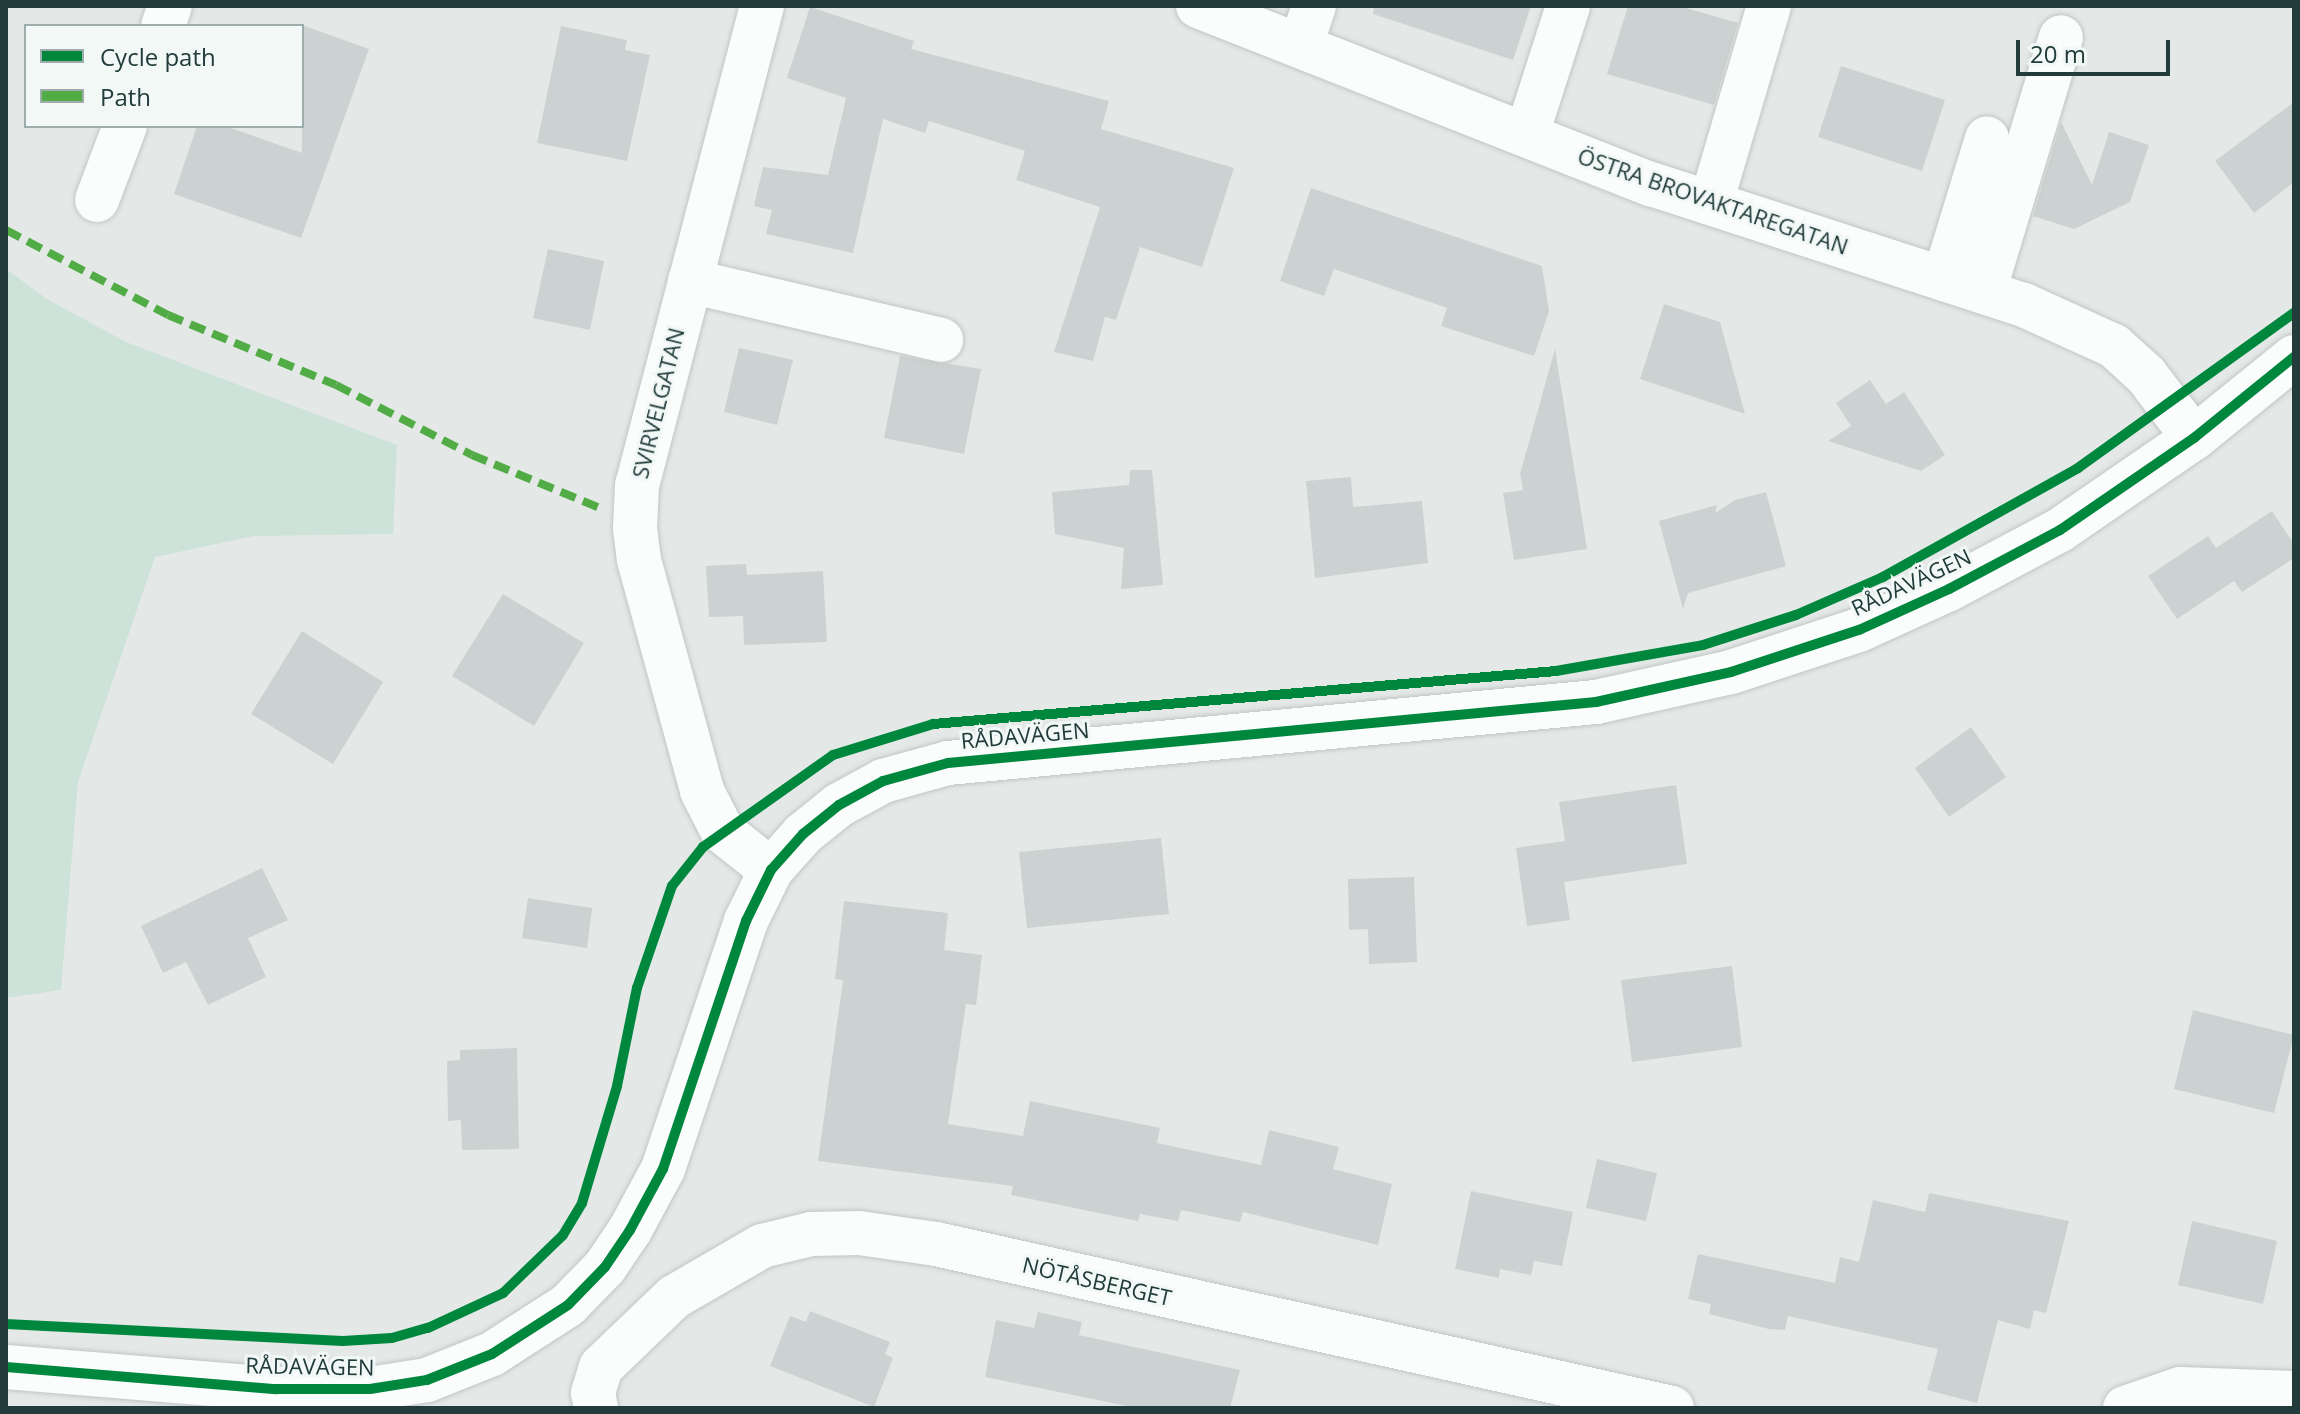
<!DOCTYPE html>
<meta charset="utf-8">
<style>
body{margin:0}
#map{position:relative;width:2300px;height:1414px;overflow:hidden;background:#e4e9e8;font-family:"Open Sans",sans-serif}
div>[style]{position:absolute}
.green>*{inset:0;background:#cde2d8}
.building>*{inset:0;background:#ccd2d1}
.roads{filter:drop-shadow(0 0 2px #c1c6c5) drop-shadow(0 0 2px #c1c6c5)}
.minor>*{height:44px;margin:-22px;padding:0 22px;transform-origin:22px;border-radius:22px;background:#fbfcfc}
.quiet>*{height:8px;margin-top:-4px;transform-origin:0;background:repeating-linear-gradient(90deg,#52ac46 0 16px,transparent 0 24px)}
.cycleway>*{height:10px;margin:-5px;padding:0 5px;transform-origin:5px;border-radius:5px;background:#00873e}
span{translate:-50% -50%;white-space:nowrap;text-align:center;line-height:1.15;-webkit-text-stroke:6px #f2f8f6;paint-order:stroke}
.street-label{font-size:22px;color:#213c3b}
.frame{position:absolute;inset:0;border:8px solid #213c3b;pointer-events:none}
.legend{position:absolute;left:24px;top:24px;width:280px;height:104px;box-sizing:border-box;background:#f2f8f6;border:2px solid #9eadab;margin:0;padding:10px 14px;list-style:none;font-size:24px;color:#213c3b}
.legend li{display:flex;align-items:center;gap:16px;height:40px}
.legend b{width:40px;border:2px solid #9eadab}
.scale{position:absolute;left:2016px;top:40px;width:154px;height:36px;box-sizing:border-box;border:4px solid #213c3b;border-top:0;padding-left:10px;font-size:24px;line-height:28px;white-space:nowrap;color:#213c3b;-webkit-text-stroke:6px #f2f8f6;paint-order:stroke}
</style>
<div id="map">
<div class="green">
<i style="clip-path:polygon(6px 269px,47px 299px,126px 342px,397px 445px,393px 534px,254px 536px,155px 557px,78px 782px,61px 990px,6px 998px)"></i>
</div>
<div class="building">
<i style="clip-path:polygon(1374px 6px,1531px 6px,1513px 60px,1373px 14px)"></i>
<i style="clip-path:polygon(1628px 6px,1679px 6px,1738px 23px,1714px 105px,1607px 74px)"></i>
<i style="clip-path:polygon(810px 7px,914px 41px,911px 49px,1109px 101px,1101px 129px,1234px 168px,1202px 267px,1140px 247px,1116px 320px,1105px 317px,1093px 361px,1054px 352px,1100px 207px,1016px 180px,1025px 151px,929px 121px,925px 133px,883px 119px,853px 253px,766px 234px,772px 210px,754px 206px,763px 167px,828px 175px,846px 98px,787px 78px)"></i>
<i style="clip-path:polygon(302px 25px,369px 49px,301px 238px,174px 194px,197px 126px,225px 126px,302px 153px)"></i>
<i style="clip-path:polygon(561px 26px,627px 40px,625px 50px,650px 55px,627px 161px,537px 143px)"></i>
<i style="clip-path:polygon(1841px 66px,1945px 100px,1922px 171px,1818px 137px)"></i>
<i style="clip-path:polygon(2294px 102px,2294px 182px,2254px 213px,2215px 161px)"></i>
<i style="clip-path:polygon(2061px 122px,2092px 185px,2109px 132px,2149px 145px,2130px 202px,2074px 229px,2033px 216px)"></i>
<i style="clip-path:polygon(1311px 188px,1542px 266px,1549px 311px,1534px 356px,1441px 326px,1447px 308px,1334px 269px,1324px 296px,1280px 281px)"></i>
<i style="clip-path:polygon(548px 249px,604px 261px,590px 330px,533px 318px)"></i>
<i style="clip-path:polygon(1664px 304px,1720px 322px,1745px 414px,1640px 379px)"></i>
<i style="clip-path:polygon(739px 348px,793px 360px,777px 425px,724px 412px)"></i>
<i style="clip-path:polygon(1555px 349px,1587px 549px,1514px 560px,1503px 493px,1523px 490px,1520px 474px)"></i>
<i style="clip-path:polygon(900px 356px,981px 369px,964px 454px,884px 438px)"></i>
<i style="clip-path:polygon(1870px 380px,1886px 404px,1904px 392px,1945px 455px,1921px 471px,1828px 441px,1851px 426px,1836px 403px)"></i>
<i style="clip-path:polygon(1130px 470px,1152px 470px,1163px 585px,1121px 589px,1124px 548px,1055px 534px,1052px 492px,1129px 485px)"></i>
<i style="clip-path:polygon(1351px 477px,1353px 507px,1422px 501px,1428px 563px,1315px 578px,1306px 481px)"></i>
<i style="clip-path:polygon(1766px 492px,1786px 566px,1688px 593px,1683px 609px,1659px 521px,1717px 505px,1715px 513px,1735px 500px)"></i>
<i style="clip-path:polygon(2272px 511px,2294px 544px,2294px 558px,2242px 592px,2234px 581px,2177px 619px,2148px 576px,2208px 536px,2216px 548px)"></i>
<i style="clip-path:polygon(746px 564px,747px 575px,823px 571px,827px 642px,744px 645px,743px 616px,709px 617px,706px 566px)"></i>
<i style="clip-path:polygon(503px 594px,584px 643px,534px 726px,452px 676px)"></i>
<i style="clip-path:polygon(302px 631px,383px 682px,333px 764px,251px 714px)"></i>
<i style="clip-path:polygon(1971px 727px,2006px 777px,1949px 817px,1915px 768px)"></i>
<i style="clip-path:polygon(1676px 785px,1687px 864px,1564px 882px,1570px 920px,1527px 926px,1516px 848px,1565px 841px,1559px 802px)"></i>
<i style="clip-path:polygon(1161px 838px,1169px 914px,1027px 928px,1019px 852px)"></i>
<i style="clip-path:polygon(262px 868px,288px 920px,248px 938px,266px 977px,208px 1005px,186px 962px,163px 973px,141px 926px)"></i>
<i style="clip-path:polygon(1414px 877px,1417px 962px,1369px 964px,1368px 929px,1349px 930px,1348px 879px)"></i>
<i style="clip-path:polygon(528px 898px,592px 908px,587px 948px,522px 938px)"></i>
<i style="clip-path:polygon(844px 901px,948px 913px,944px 950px,982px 955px,976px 1005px,966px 1004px,948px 1124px,1023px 1136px,1030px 1101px,1160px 1128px,1157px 1143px,1261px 1165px,1269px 1130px,1339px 1147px,1333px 1169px,1392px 1184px,1378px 1245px,1243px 1212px,1240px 1222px,1181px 1210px,1178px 1221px,1140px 1214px,1138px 1221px,1011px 1195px,1013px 1186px,818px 1161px,843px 980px,835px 979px)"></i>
<i style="clip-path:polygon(1732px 966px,1742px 1047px,1632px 1062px,1621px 980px)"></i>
<i style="clip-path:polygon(2193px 1010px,2294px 1035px,2274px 1113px,2174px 1089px)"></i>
<i style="clip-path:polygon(517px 1048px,519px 1149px,462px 1150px,461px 1120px,448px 1121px,447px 1061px,460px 1060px,460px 1050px)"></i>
<i style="clip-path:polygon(1597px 1159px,1657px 1173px,1646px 1221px,1586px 1208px)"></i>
<i style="clip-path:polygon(1471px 1191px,1573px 1212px,1562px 1266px,1534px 1261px,1531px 1275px,1500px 1269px,1499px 1278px,1455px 1269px)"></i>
<i style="clip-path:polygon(1929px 1193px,2069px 1221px,2046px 1313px,2034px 1310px,2030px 1329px,1998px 1320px,1977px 1403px,1927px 1390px,1938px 1349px,1788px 1316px,1785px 1330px,1769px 1329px,1709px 1314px,1711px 1304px,1688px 1299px,1698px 1254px,1835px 1283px,1840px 1257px,1859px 1262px,1873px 1200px,1925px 1212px)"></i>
<i style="clip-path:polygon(2192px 1221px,2277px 1241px,2263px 1304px,2178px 1285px)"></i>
<i style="clip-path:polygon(810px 1311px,890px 1342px,885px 1354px,893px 1358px,874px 1407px,770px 1366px,790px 1316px,806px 1322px)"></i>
<i style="clip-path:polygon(1038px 1312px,1082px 1322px,1079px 1335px,1240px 1370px,1230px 1408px,1137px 1408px,985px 1377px,996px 1320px,1034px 1328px)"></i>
</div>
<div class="roads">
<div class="minor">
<i style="left:762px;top:6px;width:495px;rotate:104.6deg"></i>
<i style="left:637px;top:485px;width:43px;rotate:92.7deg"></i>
<i style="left:635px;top:528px;width:32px;rotate:83deg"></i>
<i style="left:639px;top:560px;width:239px;rotate:74.7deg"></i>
<i style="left:702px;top:791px;width:46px;rotate:62.9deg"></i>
<i style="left:723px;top:832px;width:61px;rotate:38.4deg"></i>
<i style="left:1198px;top:6px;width:487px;rotate:21.5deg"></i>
<i style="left:1651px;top:184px;width:392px;rotate:18deg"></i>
<i style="left:2024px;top:305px;width:99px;rotate:24.5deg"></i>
<i style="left:2114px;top:346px;width:43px;rotate:42.2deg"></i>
<i style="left:2146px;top:375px;width:79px;rotate:52.7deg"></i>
<i style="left:163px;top:26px;width:21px;rotate:-71deg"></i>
<i style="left:1301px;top:45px;width:41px;rotate:-71.6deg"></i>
<i style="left:1527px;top:134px;width:134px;rotate:-72.2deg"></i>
<i style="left:97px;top:200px;width:79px;rotate:-69.3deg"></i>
<i style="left:1711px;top:203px;width:205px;rotate:-73.6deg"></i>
<i style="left:1944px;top:279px;width:147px;rotate:-73deg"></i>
<i style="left:690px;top:281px;width:258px;rotate:13.2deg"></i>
<i style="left:1984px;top:292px;width:266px;rotate:-73.2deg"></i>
<i style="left:6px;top:1367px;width:271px;rotate:4.7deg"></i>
<i style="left:276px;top:1389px;width:94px"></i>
<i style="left:370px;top:1389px;width:58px;rotate:-9deg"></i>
<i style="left:427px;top:1380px;width:70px;rotate:-21.8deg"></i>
<i style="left:492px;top:1354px;width:90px;rotate:-32.8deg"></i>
<i style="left:568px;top:1305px;width:53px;rotate:-45.8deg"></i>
<i style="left:605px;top:1267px;width:45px;rotate:-56deg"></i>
<i style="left:630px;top:1230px;width:69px;rotate:-61.6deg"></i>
<i style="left:663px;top:1169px;width:262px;rotate:-71.5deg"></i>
<i style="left:746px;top:921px;width:57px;rotate:-63.9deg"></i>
<i style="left:771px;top:870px;width:48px;rotate:-48.4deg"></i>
<i style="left:803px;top:834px;width:46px;rotate:-38.9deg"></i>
<i style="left:839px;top:805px;width:50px;rotate:-28.6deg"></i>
<i style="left:883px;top:781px;width:67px;rotate:-15.5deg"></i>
<i style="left:948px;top:763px;width:651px;rotate:-5.38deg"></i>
<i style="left:1596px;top:702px;width:138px;rotate:-12.5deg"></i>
<i style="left:1731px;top:672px;width:135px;rotate:-18.2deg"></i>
<i style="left:1859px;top:630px;width:99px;rotate:-24.5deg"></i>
<i style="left:1949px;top:589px;width:126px;rotate:-28deg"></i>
<i style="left:2060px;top:530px;width:163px;rotate:-34.5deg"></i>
<i style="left:2194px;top:438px;width:129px;rotate:-39deg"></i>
<i style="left:596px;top:1408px;width:15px;rotate:-101deg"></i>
<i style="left:593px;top:1393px;width:27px;rotate:-73deg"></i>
<i style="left:601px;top:1367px;width:101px;rotate:-43.8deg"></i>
<i style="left:674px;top:1297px;width:102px;rotate:-30.1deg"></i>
<i style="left:762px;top:1246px;width:50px;rotate:-13.8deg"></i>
<i style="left:811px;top:1234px;width:48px;rotate:-1.2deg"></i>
<i style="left:859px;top:1233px;width:78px;rotate:8.1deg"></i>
<i style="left:936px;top:1244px;width:754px;rotate:12.56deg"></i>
<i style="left:2125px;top:1408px;width:58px;rotate:-19.1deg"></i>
<i style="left:2180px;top:1389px;width:114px;rotate:2deg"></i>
</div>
</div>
<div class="quiet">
<i style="left:6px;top:230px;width:183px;rotate:27.7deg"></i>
<i style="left:168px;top:315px;width:182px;rotate:22.6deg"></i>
<i style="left:336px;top:385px;width:153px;rotate:27.2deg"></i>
<i style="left:472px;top:455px;width:139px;rotate:22.5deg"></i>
</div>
<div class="cycleway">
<i style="left:6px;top:1324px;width:337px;rotate:2.9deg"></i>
<i style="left:343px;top:1341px;width:49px;rotate:-3.5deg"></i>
<i style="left:392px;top:1338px;width:37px;rotate:-16deg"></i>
<i style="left:428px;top:1328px;width:83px;rotate:-25deg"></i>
<i style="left:503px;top:1293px;width:83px;rotate:-44deg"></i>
<i style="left:563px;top:1235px;width:37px;rotate:-59deg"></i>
<i style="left:582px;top:1203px;width:122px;rotate:-73.3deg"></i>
<i style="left:617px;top:1086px;width:100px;rotate:-78.5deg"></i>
<i style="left:637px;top:988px;width:108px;rotate:-71.1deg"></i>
<i style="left:672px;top:886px;width:50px;rotate:-51.5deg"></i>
<i style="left:703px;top:847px;width:159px;rotate:-35.3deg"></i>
<i style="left:833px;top:755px;width:105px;rotate:-17.2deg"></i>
<i style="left:933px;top:724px;width:625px;rotate:-4.86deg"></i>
<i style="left:1556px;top:671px;width:149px;rotate:-10deg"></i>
<i style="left:1703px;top:645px;width:98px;rotate:-17.9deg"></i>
<i style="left:1796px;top:615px;width:95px;rotate:-23.6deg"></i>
<i style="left:1883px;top:577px;width:223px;rotate:-29.2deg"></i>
<i style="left:2078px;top:468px;width:266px;rotate:-35.7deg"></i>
<i style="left:6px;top:1367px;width:271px;rotate:4.7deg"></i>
<i style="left:276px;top:1389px;width:94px"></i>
<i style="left:370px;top:1389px;width:58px;rotate:-9deg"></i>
<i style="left:427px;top:1380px;width:70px;rotate:-21.8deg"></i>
<i style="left:492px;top:1354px;width:90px;rotate:-32.8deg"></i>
<i style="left:568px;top:1305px;width:53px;rotate:-45.8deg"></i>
<i style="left:605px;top:1267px;width:45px;rotate:-56deg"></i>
<i style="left:630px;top:1230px;width:69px;rotate:-61.6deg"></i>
<i style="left:663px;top:1169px;width:262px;rotate:-71.5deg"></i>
<i style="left:746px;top:921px;width:57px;rotate:-63.9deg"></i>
<i style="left:771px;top:870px;width:48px;rotate:-48.4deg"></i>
<i style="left:803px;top:834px;width:46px;rotate:-38.9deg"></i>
<i style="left:839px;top:805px;width:50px;rotate:-28.6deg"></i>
<i style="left:883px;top:781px;width:67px;rotate:-15.5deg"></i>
<i style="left:948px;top:763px;width:651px;rotate:-5.38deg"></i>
<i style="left:1596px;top:702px;width:138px;rotate:-12.5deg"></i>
<i style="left:1731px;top:672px;width:135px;rotate:-18.2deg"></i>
<i style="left:1859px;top:630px;width:99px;rotate:-24.5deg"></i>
<i style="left:1949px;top:589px;width:126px;rotate:-28deg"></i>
<i style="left:2060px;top:530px;width:163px;rotate:-34.5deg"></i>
<i style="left:2194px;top:438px;width:129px;rotate:-39deg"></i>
</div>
<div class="street-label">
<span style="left:1713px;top:201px;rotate:19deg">ÖSTRA BROVAKTAREGATAN</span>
<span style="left:658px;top:403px;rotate:-76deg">SVIRVELGATAN</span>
<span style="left:1911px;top:582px;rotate:-25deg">RÅDAVÄGEN</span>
<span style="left:1025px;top:735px;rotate:-5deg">RÅDAVÄGEN</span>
<span style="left:1097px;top:1281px;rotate:13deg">NÖTÅSBERGET</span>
<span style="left:310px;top:1366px;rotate:1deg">RÅDAVÄGEN</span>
</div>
<div class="frame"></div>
<ul class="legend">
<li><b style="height:10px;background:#00873e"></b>Cycle path</li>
<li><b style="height:10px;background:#52ac46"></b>Path</li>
</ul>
<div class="scale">20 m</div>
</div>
